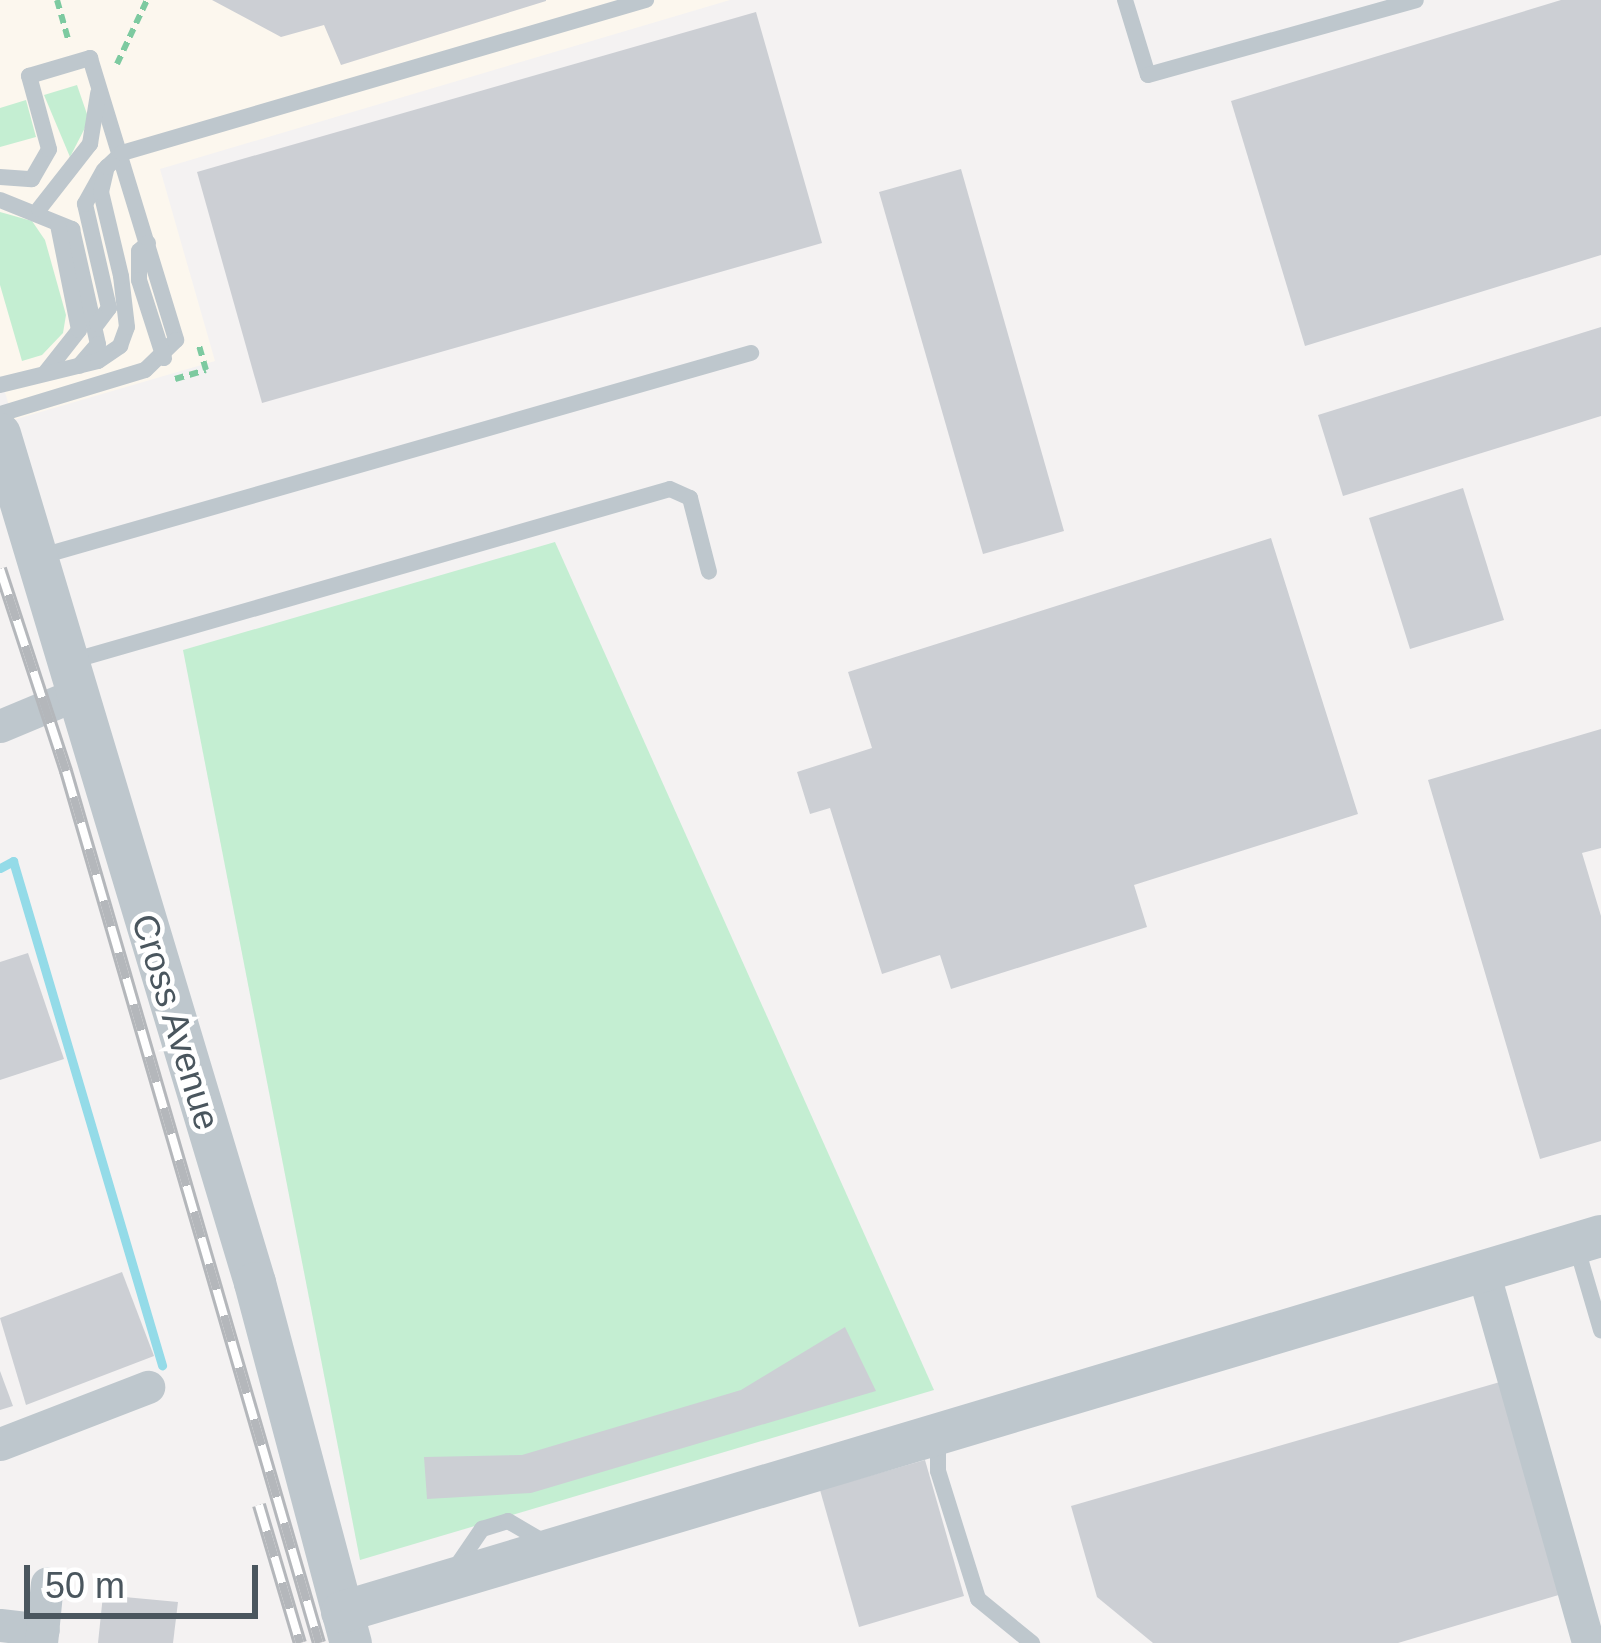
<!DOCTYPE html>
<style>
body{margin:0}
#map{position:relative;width:1601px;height:1643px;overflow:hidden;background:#f4f2f2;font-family:Helvetica,sans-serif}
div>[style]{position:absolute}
.commercial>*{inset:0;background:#fcf7ee}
.green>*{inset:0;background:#c4eed2}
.stream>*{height:9px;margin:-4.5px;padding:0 4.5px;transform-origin:4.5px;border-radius:4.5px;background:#94dbe8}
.building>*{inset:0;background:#cccfd4}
.path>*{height:6px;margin-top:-3px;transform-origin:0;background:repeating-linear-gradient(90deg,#7dcaa0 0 9px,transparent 0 15px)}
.service>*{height:16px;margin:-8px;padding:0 8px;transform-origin:8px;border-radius:8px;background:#bec7cd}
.minor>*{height:33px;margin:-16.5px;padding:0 16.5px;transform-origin:16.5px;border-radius:16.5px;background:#bec7cd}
.tertiary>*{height:42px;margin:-21px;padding:0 21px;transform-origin:21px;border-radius:21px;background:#bec7cd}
.rail>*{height:14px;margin-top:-7px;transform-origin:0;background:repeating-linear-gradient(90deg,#fff 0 27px,#b4b7bb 0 54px);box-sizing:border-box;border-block:3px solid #b4b7bb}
span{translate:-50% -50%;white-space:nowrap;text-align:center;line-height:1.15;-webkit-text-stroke:9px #fff;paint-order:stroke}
.street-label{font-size:36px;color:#4a565e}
.scale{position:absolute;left:24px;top:1565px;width:234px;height:54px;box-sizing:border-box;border:6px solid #4a565e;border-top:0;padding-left:15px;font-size:36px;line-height:42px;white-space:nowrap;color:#4a565e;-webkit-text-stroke:9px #fff;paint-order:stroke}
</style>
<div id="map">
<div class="commercial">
<i style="clip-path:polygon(0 0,730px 0,160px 169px,215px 361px,13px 420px,0 375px)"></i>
</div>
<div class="green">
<i style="clip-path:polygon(77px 85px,89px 120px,70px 157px,44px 95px)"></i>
<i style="clip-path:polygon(26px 100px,36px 137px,0 147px,0 108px)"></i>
<i style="clip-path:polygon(0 212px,32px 221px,45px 240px,66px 315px,63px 333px,42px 355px,22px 361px,0 285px)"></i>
<i style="clip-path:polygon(555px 542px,934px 1390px,360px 1560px,183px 650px)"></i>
</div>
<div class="stream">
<i style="left:0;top:868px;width:15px;rotate:-28deg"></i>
<i style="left:13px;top:861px;width:526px;rotate:73.53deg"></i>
</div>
<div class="building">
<i style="clip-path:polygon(212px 0,546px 0,546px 1px,341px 65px,324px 25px,281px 37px)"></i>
<i style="clip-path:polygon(1561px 0,1601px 0,1601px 255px,1305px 346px,1231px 101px)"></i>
<i style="clip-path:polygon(756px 12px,822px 243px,262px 403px,197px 172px)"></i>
<i style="clip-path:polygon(961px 169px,1064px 531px,983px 554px,879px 192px)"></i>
<i style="clip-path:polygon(1601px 327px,1601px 416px,1343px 496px,1318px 415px)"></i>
<i style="clip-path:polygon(1463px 488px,1504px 620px,1410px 649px,1369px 518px)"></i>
<i style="clip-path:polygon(1271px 538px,1358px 814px,1134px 885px,1147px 927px,951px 989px,940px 955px,882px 974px,830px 808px,810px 814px,797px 772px,872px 748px,848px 672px)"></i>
<i style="clip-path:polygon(1601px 729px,1601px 848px,1582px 853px,1601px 916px,1601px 1141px,1540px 1159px,1428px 780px)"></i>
<i style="clip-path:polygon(28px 953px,64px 1059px,0 1080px,0 962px)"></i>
<i style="clip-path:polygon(122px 1272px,154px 1356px,26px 1405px,0 1318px)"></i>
<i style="clip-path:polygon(845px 1327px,876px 1391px,531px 1493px,427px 1499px,424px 1457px,522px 1455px,741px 1390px)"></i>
<i style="clip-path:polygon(0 1371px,13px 1406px,0 1410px)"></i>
<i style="clip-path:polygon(1500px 1382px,1562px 1594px,1398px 1643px,1153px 1643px,1097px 1597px,1071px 1506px)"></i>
<i style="clip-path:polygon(925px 1460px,964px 1596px,859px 1627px,820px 1490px)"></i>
<i style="clip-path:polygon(103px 1595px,178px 1602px,173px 1643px,98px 1643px)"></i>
</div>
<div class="path">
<i style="left:57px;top:0;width:41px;rotate:74.2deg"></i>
<i style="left:117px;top:64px;width:71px;rotate:-64.9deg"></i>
<i style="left:175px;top:379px;width:32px;rotate:-16deg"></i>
<i style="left:206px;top:370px;width:26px;rotate:-106deg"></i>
</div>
<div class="service">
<i style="left:1125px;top:0;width:78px;rotate:73deg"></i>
<i style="left:1148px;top:75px;width:278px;rotate:-15.6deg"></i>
<i style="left:0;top:177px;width:32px;rotate:4deg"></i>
<i style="left:32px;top:179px;width:34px;rotate:-60deg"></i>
<i style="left:49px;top:149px;width:76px;rotate:-105.3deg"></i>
<i style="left:29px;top:76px;width:64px;rotate:-16.4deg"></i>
<i style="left:90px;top:58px;width:295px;rotate:73deg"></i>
<i style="left:176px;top:340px;width:43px;rotate:135.9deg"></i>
<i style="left:145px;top:370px;width:152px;rotate:163.1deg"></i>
<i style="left:0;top:200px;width:78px;rotate:21.9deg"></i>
<i style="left:72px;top:229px;width:118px;rotate:77.3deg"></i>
<i style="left:98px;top:344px;width:29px;rotate:131deg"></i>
<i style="left:39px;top:209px;width:83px;rotate:-51.9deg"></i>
<i style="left:90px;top:144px;width:51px;rotate:-80.9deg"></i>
<i style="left:148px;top:243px;width:12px;rotate:138deg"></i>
<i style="left:139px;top:251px;width:29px;rotate:90deg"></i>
<i style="left:139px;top:280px;width:82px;rotate:72.2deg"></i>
<i style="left:97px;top:324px;width:20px;rotate:-53deg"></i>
<i style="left:109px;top:308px;width:107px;rotate:-103deg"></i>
<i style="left:85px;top:204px;width:39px;rotate:-61deg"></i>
<i style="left:46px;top:372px;width:53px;rotate:-51.8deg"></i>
<i style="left:79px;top:330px;width:107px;rotate:-101.3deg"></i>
<i style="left:0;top:385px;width:101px;rotate:-13.8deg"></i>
<i style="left:98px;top:361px;width:27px;rotate:-34deg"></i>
<i style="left:120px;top:346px;width:20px;rotate:-70deg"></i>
<i style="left:127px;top:327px;width:51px;rotate:-96.7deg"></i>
<i style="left:121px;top:276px;width:86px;rotate:-103.4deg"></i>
<i style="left:101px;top:192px;width:26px;rotate:-77deg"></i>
<i style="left:107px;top:167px;width:21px;rotate:-43deg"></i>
<i style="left:122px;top:153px;width:546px;rotate:-16.28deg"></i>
<i style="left:35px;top:558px;width:745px;rotate:-15.98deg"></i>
<i style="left:68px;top:662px;width:626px;rotate:-16.03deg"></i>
<i style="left:670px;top:489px;width:22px;rotate:24deg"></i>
<i style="left:690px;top:498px;width:76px;rotate:75.6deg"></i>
<i style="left:1576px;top:1245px;width:89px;rotate:73.6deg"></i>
<i style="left:938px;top:1435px;width:36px;rotate:90deg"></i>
<i style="left:938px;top:1471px;width:134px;rotate:72.6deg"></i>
<i style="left:978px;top:1599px;width:70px;rotate:39.2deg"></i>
<i style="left:454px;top:1570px;width:50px;rotate:-55.7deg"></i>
<i style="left:482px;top:1529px;width:27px;rotate:-17deg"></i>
<i style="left:508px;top:1521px;width:48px;rotate:30.3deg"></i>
</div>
<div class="minor">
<i style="left:0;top:726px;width:83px;rotate:-22.6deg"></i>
<i style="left:1483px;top:1271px;width:387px;rotate:74.2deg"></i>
<i style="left:0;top:1444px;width:159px;rotate:-21.1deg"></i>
<i style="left:0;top:1625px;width:43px;rotate:6.6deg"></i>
<i style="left:41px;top:1643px;width:60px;rotate:-84.3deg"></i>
</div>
<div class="tertiary">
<i style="left:0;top:434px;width:886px;rotate:73.28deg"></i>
<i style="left:255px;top:1283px;width:373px;rotate:75.1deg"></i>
<i style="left:342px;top:1612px;width:1314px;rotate:-16.63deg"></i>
</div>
<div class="rail">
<i style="left:0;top:569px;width:213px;rotate:71.9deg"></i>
<i style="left:66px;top:771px;width:908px;rotate:73.82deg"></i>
<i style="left:259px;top:1505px;width:144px;rotate:73.5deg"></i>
</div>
<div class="street-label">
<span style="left:176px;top:1022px;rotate:73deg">Cross Avenue</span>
</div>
<div class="scale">50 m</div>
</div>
